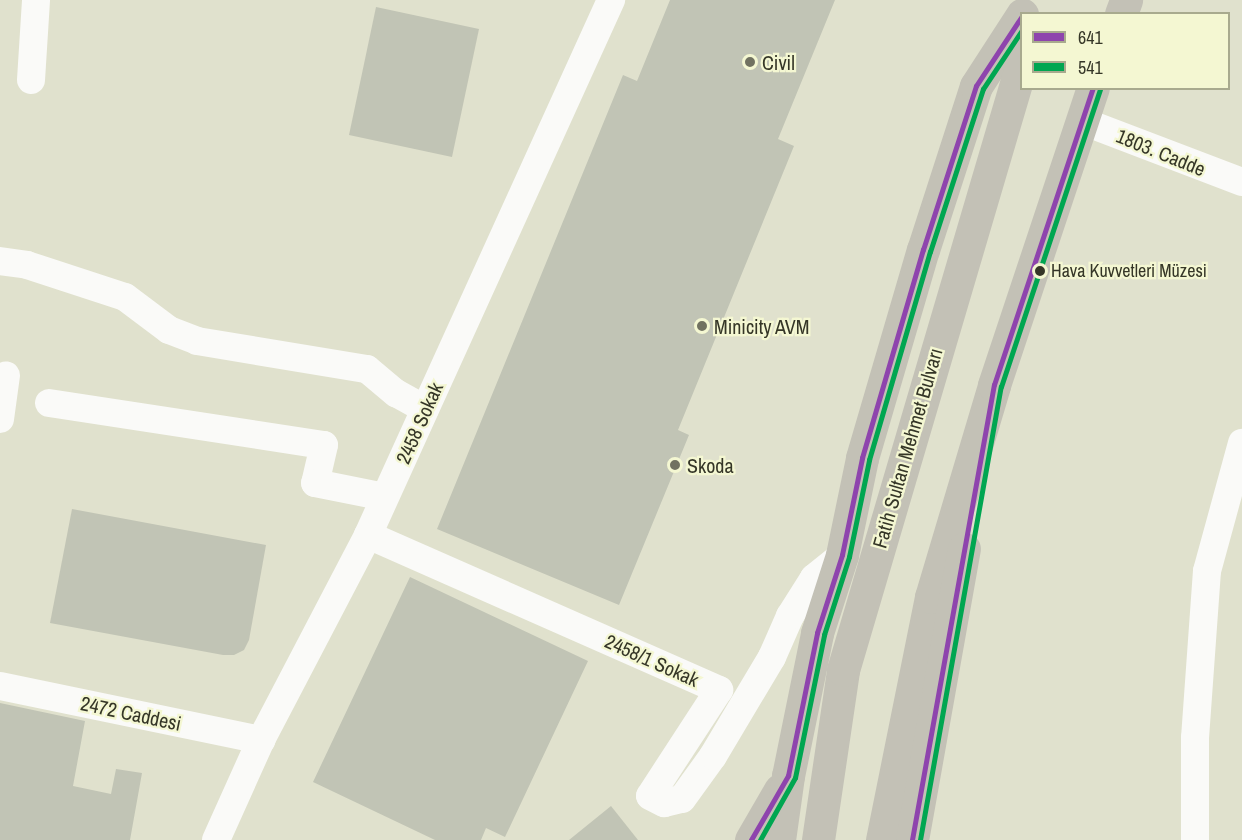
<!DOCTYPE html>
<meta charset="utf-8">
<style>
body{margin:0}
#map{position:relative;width:1242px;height:840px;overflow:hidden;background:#e0e1cd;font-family:"Archivo Narrow",sans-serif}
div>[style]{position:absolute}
.building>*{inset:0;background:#c1c4b5}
.minor>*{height:28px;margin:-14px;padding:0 14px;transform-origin:14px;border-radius:14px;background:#fafaf8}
.highway>*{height:33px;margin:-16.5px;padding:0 16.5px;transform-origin:16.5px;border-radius:16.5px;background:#c3c1b6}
.bus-1>*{height:4.5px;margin:-2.25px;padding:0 2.25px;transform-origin:2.25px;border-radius:2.25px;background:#8e44ad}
.bus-2>*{height:4.5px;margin:-2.25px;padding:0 2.25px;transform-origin:2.25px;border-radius:2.25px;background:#00a651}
.dots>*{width:16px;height:16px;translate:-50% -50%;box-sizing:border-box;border:3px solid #f4f7d2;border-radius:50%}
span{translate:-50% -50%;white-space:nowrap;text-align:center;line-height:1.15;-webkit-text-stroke:4.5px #f4f7d2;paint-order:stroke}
.bus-label{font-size:18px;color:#353627}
.left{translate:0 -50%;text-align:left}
.poi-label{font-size:20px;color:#353627}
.street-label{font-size:20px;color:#353627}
.legend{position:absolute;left:1020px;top:12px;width:210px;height:78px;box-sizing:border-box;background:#f4f7d2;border:2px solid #a8aa8e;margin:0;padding:8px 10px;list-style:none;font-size:18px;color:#353627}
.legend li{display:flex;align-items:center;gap:12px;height:30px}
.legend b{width:30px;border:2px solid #a8aa8e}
</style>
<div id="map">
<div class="building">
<i style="clip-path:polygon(670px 0,835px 0,778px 139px,794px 146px,678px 430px,689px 435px,619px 605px,437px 529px,623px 75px,637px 81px)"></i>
<i style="clip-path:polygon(376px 7px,479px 29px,452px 157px,349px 135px)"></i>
<i style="clip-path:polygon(72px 509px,266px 545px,249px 640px,244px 650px,234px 655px,223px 655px,50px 623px)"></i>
<i style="clip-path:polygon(410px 577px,588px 661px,505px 837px,486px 828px,481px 840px,435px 840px,313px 782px)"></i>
<i style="clip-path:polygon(0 703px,85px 721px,73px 786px,111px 794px,116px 769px,142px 773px,130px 840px,0 840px)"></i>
<i style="clip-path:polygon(611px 806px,638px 840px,569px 840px)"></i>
</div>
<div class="minor">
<i style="left:31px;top:80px;width:80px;rotate:-86.4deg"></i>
<i style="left:1082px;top:121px;width:171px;rotate:20.9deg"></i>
<i style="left:0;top:261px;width:27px;rotate:8deg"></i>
<i style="left:27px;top:265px;width:103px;rotate:18.1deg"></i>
<i style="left:125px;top:297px;width:55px;rotate:36.9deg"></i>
<i style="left:169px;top:330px;width:30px;rotate:21deg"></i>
<i style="left:197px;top:341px;width:172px;rotate:9.4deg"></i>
<i style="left:367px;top:369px;width:38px;rotate:40deg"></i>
<i style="left:396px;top:393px;width:33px;rotate:29deg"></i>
<i style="left:49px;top:403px;width:278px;rotate:8.7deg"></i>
<i style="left:324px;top:445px;width:39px;rotate:103deg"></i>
<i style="left:315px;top:483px;width:71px;rotate:11.3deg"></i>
<i style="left:0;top:419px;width:44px;rotate:-82.2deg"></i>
<i style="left:368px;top:535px;width:384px;rotate:23.8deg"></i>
<i style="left:719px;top:690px;width:126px;rotate:123.1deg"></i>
<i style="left:650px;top:796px;width:16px;rotate:27deg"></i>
<i style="left:664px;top:803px;width:18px;rotate:-13deg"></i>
<i style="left:682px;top:799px;width:53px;rotate:-54.2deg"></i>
<i style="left:713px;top:756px;width:115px;rotate:-59.2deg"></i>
<i style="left:772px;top:657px;width:45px;rotate:-66.3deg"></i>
<i style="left:790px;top:616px;width:45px;rotate:-57.7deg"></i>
<i style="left:814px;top:578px;width:36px;rotate:-39deg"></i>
<i style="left:0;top:686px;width:267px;rotate:11.7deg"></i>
<i style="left:216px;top:840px;width:110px;rotate:-65.8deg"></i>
<i style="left:261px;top:740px;width:231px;rotate:-62.4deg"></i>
<i style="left:368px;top:535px;width:588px;rotate:-65.57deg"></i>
<i style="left:1195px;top:840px;width:102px;rotate:-90deg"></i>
<i style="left:1195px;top:738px;width:167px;rotate:-85.9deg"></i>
<i style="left:1207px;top:571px;width:133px;rotate:-74.7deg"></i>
</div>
<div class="highway">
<i style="left:1121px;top:14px;width:15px;rotate:-70deg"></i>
<i style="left:751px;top:840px;width:58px;rotate:-59.9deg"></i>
<i style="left:779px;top:840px;width:65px;rotate:-82deg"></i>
<i style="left:788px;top:776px;width:146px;rotate:-78.5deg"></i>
<i style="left:817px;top:633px;width:82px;rotate:-72.2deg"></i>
<i style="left:842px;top:555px;width:99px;rotate:-78.3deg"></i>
<i style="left:862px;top:458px;width:217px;rotate:-73.7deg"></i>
<i style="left:923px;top:250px;width:172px;rotate:-72.1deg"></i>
<i style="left:976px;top:86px;width:85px;rotate:-57.1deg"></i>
<i style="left:818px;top:840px;width:172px;rotate:-81.6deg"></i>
<i style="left:843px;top:670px;width:633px;rotate:-73.57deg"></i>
<i style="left:882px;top:840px;width:248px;rotate:-78.6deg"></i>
<i style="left:931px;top:597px;width:221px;rotate:-73.4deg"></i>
<i style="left:994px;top:385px;width:313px;rotate:-71.6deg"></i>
<i style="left:912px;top:840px;width:296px;rotate:-79.9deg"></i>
</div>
<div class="bus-1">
<i style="left:751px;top:840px;width:74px;rotate:-60deg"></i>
<i style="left:788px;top:776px;width:146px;rotate:-78.5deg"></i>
<i style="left:817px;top:633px;width:82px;rotate:-72.2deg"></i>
<i style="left:842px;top:555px;width:99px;rotate:-78.3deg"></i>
<i style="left:862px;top:458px;width:217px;rotate:-73.7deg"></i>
<i style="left:923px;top:250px;width:172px;rotate:-72.1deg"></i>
<i style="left:976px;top:86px;width:84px;rotate:-56.7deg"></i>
<i style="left:912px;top:840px;width:462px;rotate:-79.8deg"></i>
<i style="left:994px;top:385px;width:313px;rotate:-71.6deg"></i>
</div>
<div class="bus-2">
<i style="left:760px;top:840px;width:71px;rotate:-60.6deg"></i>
<i style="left:795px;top:778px;width:146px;rotate:-78.5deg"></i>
<i style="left:824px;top:635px;width:82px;rotate:-72.2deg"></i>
<i style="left:849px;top:557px;width:99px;rotate:-78.3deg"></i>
<i style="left:869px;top:460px;width:217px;rotate:-73.7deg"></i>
<i style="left:930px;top:252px;width:171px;rotate:-72deg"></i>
<i style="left:983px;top:89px;width:71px;rotate:-56.5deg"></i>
<i style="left:920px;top:840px;width:460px;rotate:-79.9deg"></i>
<i style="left:1001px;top:387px;width:313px;rotate:-71.6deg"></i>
</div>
<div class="dots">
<i style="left:750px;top:62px;background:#717261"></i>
<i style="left:1040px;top:271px;background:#353627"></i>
<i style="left:702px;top:326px;background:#717261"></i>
<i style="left:675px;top:465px;background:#717261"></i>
</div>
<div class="bus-label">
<span class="left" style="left:1051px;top:271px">Hava Kuvvetleri Müzesi</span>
</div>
<div class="poi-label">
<span class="left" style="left:762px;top:62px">Civil</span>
<span class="left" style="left:714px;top:326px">Minicity AVM</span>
<span class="left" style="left:687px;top:465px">Skoda</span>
</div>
<div class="street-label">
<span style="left:1161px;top:152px;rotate:22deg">1803. Cadde</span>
<span style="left:419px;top:423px;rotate:-66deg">2458 Sokak</span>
<span style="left:907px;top:448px;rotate:-74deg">Fatih Sultan Mehmet Bulvarı</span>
<span style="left:652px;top:660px;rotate:24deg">2458/1 Sokak</span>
<span style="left:131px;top:713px;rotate:12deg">2472 Caddesi</span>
</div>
<ul class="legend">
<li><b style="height:8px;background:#8e44ad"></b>641</li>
<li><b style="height:8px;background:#00a651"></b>541</li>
</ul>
</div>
